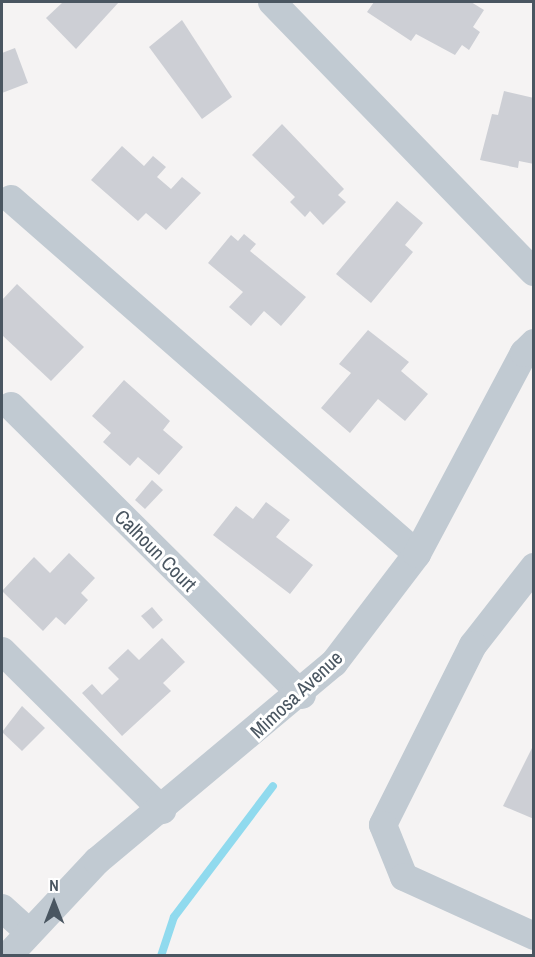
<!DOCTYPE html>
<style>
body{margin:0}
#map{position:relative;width:535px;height:957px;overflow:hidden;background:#f5f3f3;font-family:"Archivo Narrow",sans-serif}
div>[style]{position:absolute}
.stream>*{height:8px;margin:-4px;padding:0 4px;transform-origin:4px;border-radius:4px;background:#90daee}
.building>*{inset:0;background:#cdcfd5}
.minor>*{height:28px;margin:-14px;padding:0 14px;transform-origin:14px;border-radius:14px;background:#c1cad2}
span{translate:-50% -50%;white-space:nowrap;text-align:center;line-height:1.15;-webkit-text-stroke:6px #fff;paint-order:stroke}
.street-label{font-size:20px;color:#4a5661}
.frame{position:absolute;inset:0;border:3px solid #4a5661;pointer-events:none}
.north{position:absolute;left:24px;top:873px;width:60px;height:60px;-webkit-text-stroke:4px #fff;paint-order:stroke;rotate:0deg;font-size:16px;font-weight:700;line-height:24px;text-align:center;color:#4a5661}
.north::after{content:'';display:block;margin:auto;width:21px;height:27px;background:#4a5661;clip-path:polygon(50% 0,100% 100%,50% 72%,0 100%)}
</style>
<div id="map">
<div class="stream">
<i style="left:161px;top:956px;width:41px;rotate:-71.6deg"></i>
<i style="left:174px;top:917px;width:164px;rotate:-52.9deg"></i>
</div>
<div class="building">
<i style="clip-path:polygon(63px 2px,119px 2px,76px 49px,46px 18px)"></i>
<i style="clip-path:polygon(374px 2px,471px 2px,484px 10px,473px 27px,480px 32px,469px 50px,462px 45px,455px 55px,416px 34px,411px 41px,367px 12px)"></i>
<i style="clip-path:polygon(182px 20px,232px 97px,202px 119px,149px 47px)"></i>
<i style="clip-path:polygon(15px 48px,28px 83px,2px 93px,2px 53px)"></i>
<i style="clip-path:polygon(504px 91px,534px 98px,534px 164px,519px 161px,518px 168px,480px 160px,492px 114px,498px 115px)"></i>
<i style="clip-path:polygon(282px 124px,344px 189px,338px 195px,346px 202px,323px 225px,310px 211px,305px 217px,290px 202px,295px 197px,252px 155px)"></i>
<i style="clip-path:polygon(122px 146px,144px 166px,153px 156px,166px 167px,157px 177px,171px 189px,182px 177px,201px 193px,166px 230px,146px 213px,138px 221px,91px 180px)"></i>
<i style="clip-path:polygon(397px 201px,423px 223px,405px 245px,413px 252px,371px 303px,336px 274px)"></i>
<i style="clip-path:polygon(244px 234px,256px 244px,250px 251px,306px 297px,281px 326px,264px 311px,251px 326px,229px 307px,243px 292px,208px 263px,231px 235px,238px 241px)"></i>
<i style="clip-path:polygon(17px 284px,84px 347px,51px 381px,2px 335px,2px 300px)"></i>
<i style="clip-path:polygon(368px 330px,409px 362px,401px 371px,428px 394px,405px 421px,378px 399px,350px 433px,321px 408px,351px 373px,339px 364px)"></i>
<i style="clip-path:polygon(124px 380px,170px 421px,163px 430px,183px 447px,159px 475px,138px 457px,130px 466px,103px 442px,111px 433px,92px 416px)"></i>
<i style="clip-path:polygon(152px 480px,163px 490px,145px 509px,135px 500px)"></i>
<i style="clip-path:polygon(266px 502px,290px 520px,276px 537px,313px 565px,290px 594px,213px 535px,236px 506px,253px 519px)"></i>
<i style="clip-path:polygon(69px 553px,95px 578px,81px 593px,88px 600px,65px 625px,56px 617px,43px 631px,2px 591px,34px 557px,50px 573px)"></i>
<i style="clip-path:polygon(152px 607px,163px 620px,153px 629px,141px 616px)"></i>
<i style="clip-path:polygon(162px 638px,185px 662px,163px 683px,171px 691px,122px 736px,82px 693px,92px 684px,102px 695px,119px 679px,108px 668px,128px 649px,139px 660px)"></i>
<i style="clip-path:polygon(22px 706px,45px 728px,22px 751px,2px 732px)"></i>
<i style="clip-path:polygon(534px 744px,534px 819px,503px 806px)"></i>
</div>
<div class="minor">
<i style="left:272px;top:2px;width:376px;rotate:45.9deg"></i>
<i style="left:11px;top:199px;width:539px;rotate:41.17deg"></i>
<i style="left:11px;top:406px;width:410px;rotate:44.8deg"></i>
<i style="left:534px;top:567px;width:99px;rotate:128deg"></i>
<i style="left:473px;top:645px;width:201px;rotate:116.6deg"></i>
<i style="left:383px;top:825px;width:56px;rotate:68deg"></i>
<i style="left:404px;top:877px;width:143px;rotate:24.4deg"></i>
<i style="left:2px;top:651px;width:226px;rotate:44.8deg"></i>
<i style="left:2px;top:908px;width:36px;rotate:42deg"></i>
<i style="left:8px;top:956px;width:130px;rotate:-46.9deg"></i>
<i style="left:97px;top:861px;width:309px;rotate:-39.9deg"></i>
<i style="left:334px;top:663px;width:137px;rotate:-52.7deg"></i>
<i style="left:417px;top:554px;width:228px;rotate:-62deg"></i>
<i style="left:524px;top:353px;width:14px;rotate:-45deg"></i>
</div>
<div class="street-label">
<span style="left:156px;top:550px;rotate:45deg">Calhoun Court</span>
<span style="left:296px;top:694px;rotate:-43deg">Mimosa Avenue</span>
</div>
<div class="frame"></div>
<div class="north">N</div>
</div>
